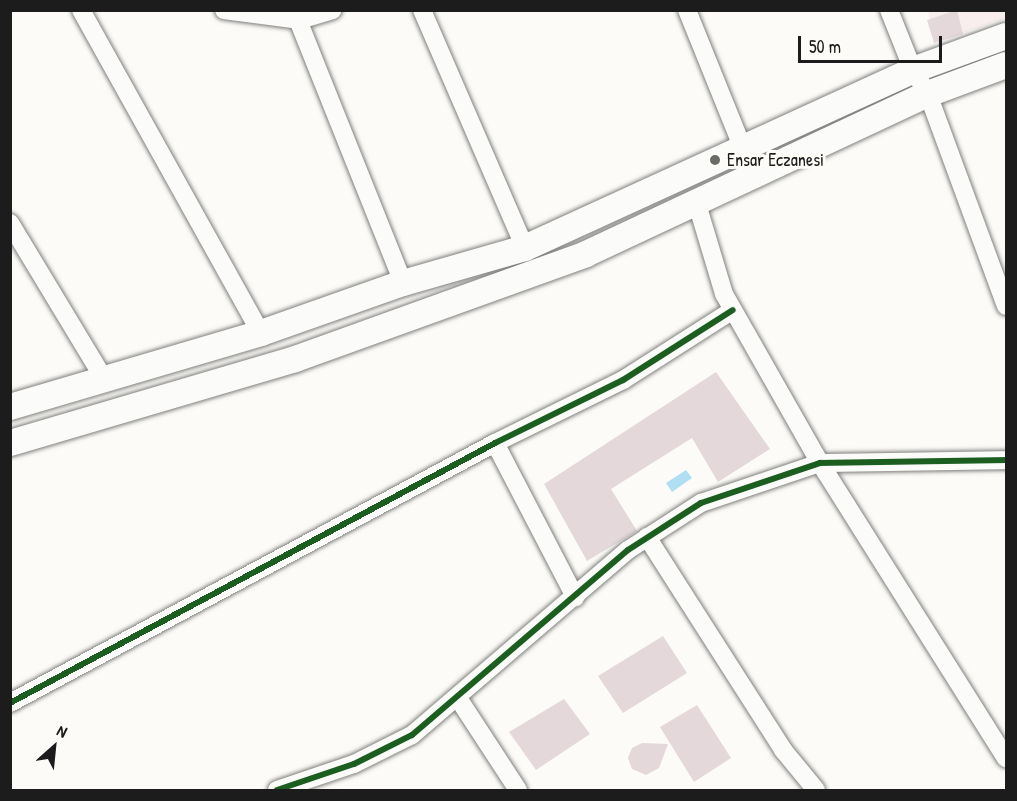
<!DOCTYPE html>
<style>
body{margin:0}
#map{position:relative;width:1017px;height:801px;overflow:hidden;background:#fcfbf8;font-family:"Patrick Hand",sans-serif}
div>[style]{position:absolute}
.built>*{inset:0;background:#f8eeee}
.water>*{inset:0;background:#b0def2}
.building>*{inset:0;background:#e4d8db}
.roads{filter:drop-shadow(0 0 2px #81807f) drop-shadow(0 0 2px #81807f)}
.street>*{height:18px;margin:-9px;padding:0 9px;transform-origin:9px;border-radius:9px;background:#fbfbf9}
.secondary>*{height:26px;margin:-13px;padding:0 13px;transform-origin:13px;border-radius:13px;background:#fbfbf9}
.cycleway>*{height:6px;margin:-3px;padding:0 3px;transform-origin:3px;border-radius:3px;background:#1b5e20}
.dots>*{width:16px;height:16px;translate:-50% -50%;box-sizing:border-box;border:3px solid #fdfcf7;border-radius:50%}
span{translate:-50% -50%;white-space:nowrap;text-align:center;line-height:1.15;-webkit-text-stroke:6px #fdfcf7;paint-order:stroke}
.poi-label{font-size:18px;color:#1c1c1c}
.left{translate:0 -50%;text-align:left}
.frame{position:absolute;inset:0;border:12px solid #1c1c1c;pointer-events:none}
.north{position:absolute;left:24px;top:717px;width:60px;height:60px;-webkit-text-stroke:4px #fdfcf7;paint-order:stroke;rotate:27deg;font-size:16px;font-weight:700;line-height:24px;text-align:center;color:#1c1c1c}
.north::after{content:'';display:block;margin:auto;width:21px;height:27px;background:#1c1c1c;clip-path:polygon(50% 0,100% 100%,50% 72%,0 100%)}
.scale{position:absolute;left:798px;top:36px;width:144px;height:27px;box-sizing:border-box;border:3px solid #1c1c1c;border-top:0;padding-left:8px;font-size:18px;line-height:21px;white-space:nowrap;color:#1c1c1c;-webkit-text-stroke:4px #fdfcf7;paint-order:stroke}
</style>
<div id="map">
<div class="built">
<i style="clip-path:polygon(928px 11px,1006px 11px,1006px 18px,934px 43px)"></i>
</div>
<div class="water">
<i style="clip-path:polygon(686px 470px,692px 478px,672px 492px,666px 483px)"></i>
</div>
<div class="building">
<i style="clip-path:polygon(957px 10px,963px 34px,934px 43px,927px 20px)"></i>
<i style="clip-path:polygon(716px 372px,770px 449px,718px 482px,692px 438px,611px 489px,637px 531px,587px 561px,544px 484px)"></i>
<i style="clip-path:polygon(663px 636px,687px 673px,623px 713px,598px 676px)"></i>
<i style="clip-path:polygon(564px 699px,590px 734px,536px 770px,509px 732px)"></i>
<i style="clip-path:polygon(697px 705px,731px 758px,694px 782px,660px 727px)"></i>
<i style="clip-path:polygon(642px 743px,668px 744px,659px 768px,646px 775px,632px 769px,628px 758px,632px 748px)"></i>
</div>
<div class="roads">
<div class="street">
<i style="left:81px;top:10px;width:370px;rotate:60.9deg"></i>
<i style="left:224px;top:10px;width:77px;rotate:7.5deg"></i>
<i style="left:300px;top:20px;width:34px;rotate:-17deg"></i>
<i style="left:294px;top:10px;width:294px;rotate:68.2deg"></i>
<i style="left:422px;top:10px;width:259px;rotate:66.6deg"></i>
<i style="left:687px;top:10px;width:147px;rotate:68deg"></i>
<i style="left:889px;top:10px;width:65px;rotate:68.2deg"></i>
<i style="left:913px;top:70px;width:28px;rotate:58deg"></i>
<i style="left:928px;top:94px;width:226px;rotate:69.8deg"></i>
<i style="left:697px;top:204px;width:94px;rotate:73.3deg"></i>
<i style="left:724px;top:294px;width:194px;rotate:60.4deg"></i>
<i style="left:820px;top:463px;width:349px;rotate:57.8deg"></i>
<i style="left:10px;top:223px;width:180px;rotate:58.9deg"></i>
<i style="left:495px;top:443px;width:174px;rotate:62.5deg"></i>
<i style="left:647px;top:537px;width:253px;rotate:57.4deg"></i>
<i style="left:783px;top:750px;width:52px;rotate:50.5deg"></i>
<i style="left:458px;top:698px;width:110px;rotate:56.9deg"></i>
<i style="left:10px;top:703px;width:550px;rotate:-28.19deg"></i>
<i style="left:495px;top:443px;width:143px;rotate:-26.2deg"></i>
<i style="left:623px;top:380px;width:130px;rotate:-32.5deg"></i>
<i style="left:277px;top:790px;width:81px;rotate:-18.7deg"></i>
<i style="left:354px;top:764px;width:65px;rotate:-26.6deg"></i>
<i style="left:412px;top:735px;width:284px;rotate:-40.6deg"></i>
<i style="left:628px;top:550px;width:87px;rotate:-32.8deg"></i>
<i style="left:701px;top:503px;width:126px;rotate:-18.6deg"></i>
<i style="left:820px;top:463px;width:186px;rotate:-0.9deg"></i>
</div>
<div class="secondary">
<i style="left:10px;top:407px;width:262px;rotate:-16.4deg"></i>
<i style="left:261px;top:333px;width:151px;rotate:-19.4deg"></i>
<i style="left:403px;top:283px;width:127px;rotate:-16deg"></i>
<i style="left:525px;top:248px;width:427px;rotate:-24.6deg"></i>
<i style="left:913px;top:70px;width:99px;rotate:-20.1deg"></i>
<i style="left:10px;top:443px;width:297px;rotate:-16.4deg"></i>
<i style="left:295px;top:359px;width:309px;rotate:-19.8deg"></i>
<i style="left:586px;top:254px;width:378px;rotate:-25.1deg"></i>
<i style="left:928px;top:94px;width:83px;rotate:-20.4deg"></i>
</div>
</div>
<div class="cycleway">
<i style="left:10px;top:703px;width:550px;rotate:-28.19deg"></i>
<i style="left:495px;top:443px;width:143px;rotate:-26.2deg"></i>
<i style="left:623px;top:380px;width:130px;rotate:-32.5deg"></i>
<i style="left:277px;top:790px;width:81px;rotate:-18.7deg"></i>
<i style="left:354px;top:764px;width:65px;rotate:-26.6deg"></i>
<i style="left:412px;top:735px;width:284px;rotate:-40.6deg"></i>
<i style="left:628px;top:550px;width:87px;rotate:-32.8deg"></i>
<i style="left:701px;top:503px;width:126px;rotate:-18.6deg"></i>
<i style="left:820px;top:463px;width:186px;rotate:-0.9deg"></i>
</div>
<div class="dots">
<i style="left:715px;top:160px;background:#6a6a69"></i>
</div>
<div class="poi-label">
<span class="left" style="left:727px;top:160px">Ensar Eczanesi</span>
</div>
<div class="frame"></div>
<div class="north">N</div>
<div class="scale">50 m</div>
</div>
